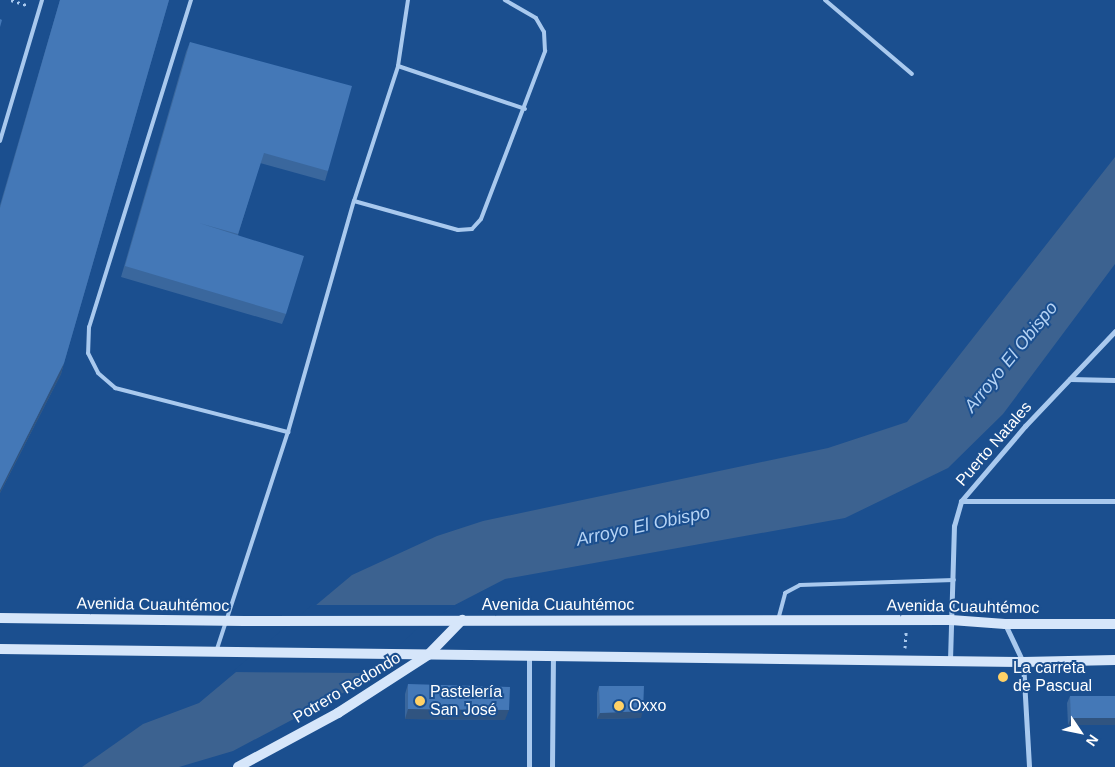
<!DOCTYPE html>
<meta charset="utf-8">
<style>
body{margin:0}
#map{position:relative;width:1115px;height:767px;overflow:hidden;background:#1b4f8f;font-family:Arial,sans-serif}
div>[style]{position:absolute}
.water>*{inset:0;background:#3c6290}
.pier>*{inset:0;background:#1b4f8f}
.path>*{height:3px;margin-top:-1.5px;transform-origin:0;background:repeating-linear-gradient(90deg,#a9c9ee 0 2.5px,transparent 0 6.5px)}
.lane>*{height:4px;margin:-2px;padding:0 2px;transform-origin:2px;border-radius:2px;background:#a9c9ee}
.street>*{height:5px;margin:-2.5px;padding:0 2.5px;transform-origin:2.5px;border-radius:2.5px;background:#a9c9ee}
.secondary>*{height:10px;margin:-5px;padding:0 5px;transform-origin:5px;border-radius:5px;background:#d6e6fa}
.wall>*{inset:0;background:#3a679d}
.shaded-wall>*{inset:0;background:#305480}
.building>*{inset:0;background:#4478b7}
.dots>*{width:14px;height:14px;translate:-50% -50%;box-sizing:border-box;border:2px solid #1b4f8f;border-radius:50%}
span{translate:-50% -50%;white-space:nowrap;text-align:center;line-height:1.15;-webkit-text-stroke:4px #1b4f8f;paint-order:stroke}
.street-label{font-size:16px;color:#fff}
.poi-label{font-size:16px;color:#fff}
.left{translate:0 -50%;text-align:left}
.water-label{font-size:18px;color:#b5d3f5;font-style:italic}
.north{position:absolute;left:1055px;top:707px;width:50px;height:50px;-webkit-text-stroke:4px #1b4f8f;paint-order:stroke;rotate:124deg;font-size:14px;font-weight:700;line-height:20px;text-align:center;color:#fff}
.north::after{content:'';display:block;margin:auto;width:18px;height:22px;background:#fff;clip-path:polygon(50% 0,100% 100%,50% 72%,0 100%)}
</style>
<div id="map">
<div class="water">
<i style="clip-path:polygon(1115px 157px,1115px 264px,1003px 414px,948px 468px,845px 518px,505px 579px,418px 624px,383px 655px,354px 687px,233px 751px,179px 767px,82px 767px,143px 724px,199px 703px,352px 575px,437px 536px,483px 521px,828px 448px,907px 422px)"></i>
</div>
<div class="pier">
<i style="clip-path:polygon(312px 605px,457px 605px,420px 626px,370px 673px,232px 672px)"></i>
</div>
<div class="path">
<i style="left:11px;top:0;width:19px;rotate:18deg"></i>
<i style="left:906px;top:606px;width:4px;rotate:-76deg"></i>
<i style="left:907px;top:602px;width:22px"></i>
<i style="left:929px;top:602px;width:4px;rotate:124deg"></i>
<i style="left:905px;top:648px;width:16px;rotate:-86deg"></i>
</div>
<div class="lane">
<i style="left:191px;top:0;width:343px;rotate:107.3deg"></i>
<i style="left:89px;top:327px;width:26px;rotate:92deg"></i>
<i style="left:88px;top:353px;width:22px;rotate:63deg"></i>
<i style="left:98px;top:373px;width:23px;rotate:41deg"></i>
<i style="left:115px;top:388px;width:179px;rotate:14.3deg"></i>
<i style="left:825px;top:0;width:114px;rotate:40.4deg"></i>
<i style="left:398px;top:66px;width:134px;rotate:18.7deg"></i>
<i style="left:0;top:141px;width:147px;rotate:-73.4deg"></i>
<i style="left:354px;top:201px;width:108px;rotate:15.6deg"></i>
<i style="left:458px;top:230px;width:14px;rotate:-4deg"></i>
<i style="left:472px;top:229px;width:13px;rotate:-48deg"></i>
<i style="left:481px;top:219px;width:180px;rotate:-69.1deg"></i>
<i style="left:545px;top:51px;width:19px;rotate:-93deg"></i>
<i style="left:544px;top:32px;width:16px;rotate:-120deg"></i>
<i style="left:536px;top:18px;width:36px;rotate:-150deg"></i>
<i style="left:778px;top:620px;width:28px;rotate:-75deg"></i>
<i style="left:785px;top:593px;width:17px;rotate:-28deg"></i>
<i style="left:800px;top:585px;width:154px;rotate:-1.9deg"></i>
<i style="left:216px;top:652px;width:231px;rotate:-71.9deg"></i>
<i style="left:288px;top:432px;width:240px;rotate:-74.1deg"></i>
<i style="left:354px;top:201px;width:142px;rotate:-71.9deg"></i>
<i style="left:398px;top:66px;width:67px;rotate:-81.4deg"></i>
</div>
<div class="street">
<i style="left:1070px;top:379px;width:45px;rotate:1.3deg"></i>
<i style="left:961px;top:501px;width:154px"></i>
<i style="left:1005px;top:624px;width:42px;rotate:64.7deg"></i>
<i style="left:1023px;top:662px;width:105px;rotate:86.7deg"></i>
<i style="left:950px;top:660px;width:134px;rotate:-88.3deg"></i>
<i style="left:954px;top:526px;width:26px;rotate:-74deg"></i>
<i style="left:961px;top:501px;width:99px;rotate:-49.5deg"></i>
<i style="left:1025px;top:426px;width:131px;rotate:-46.5deg"></i>
<i style="left:529px;top:767px;width:111px;rotate:-90deg"></i>
<i style="left:552px;top:767px;width:111px;rotate:-89.5deg"></i>
</div>
<div class="secondary">
<i style="left:0;top:618px;width:244px;rotate:0.7deg"></i>
<i style="left:244px;top:621px;width:707px;rotate:-0.08deg"></i>
<i style="left:951px;top:620px;width:54px;rotate:4.2deg"></i>
<i style="left:1005px;top:624px;width:110px"></i>
<i style="left:0;top:649px;width:1023px;rotate:0.73deg"></i>
<i style="left:1023px;top:662px;width:92px;rotate:-1.2deg"></i>
<i style="left:238px;top:767px;width:114px;rotate:-28.4deg"></i>
<i style="left:338px;top:713px;width:107px;rotate:-32.8deg"></i>
<i style="left:428px;top:655px;width:49px;rotate:-45.8deg"></i>
</div>
<div class="wall">
<i style="clip-path:polygon(60px 0,169px 0,64px 363px,61px 374px,0 493px,0 205px)"></i>
<i style="clip-path:polygon(190px 42px,328px 171px,325px 181px,260px 163px,238px 235px,286px 314px,282px 324px,121px 277px,186px 52px)"></i>
<i style="clip-path:polygon(408px 684px,505px 720px,405px 719px,405px 694px)"></i>
<i style="clip-path:polygon(599px 686px,641px 718px,597px 719px,597px 693px)"></i>
<i style="clip-path:polygon(1070px 696px,1115px 696px,1068px 725px,1067px 703px)"></i>
</div>
<div class="shaded-wall">
<i style="clip-path:polygon(64px 363px,61px 374px,0 493px,0 490px)"></i>
<i style="clip-path:polygon(408px 709px,509px 710px,505px 720px,405px 719px)"></i>
<i style="clip-path:polygon(643px 711px,641px 718px,597px 719px,600px 713px)"></i>
<i style="clip-path:polygon(1071px 718px,1115px 718px,1115px 725px,1068px 725px)"></i>
</div>
<div class="building">
<i style="clip-path:polygon(60px 0,169px 0,64px 363px,0 490px,0 208px)"></i>
<i style="clip-path:polygon(0 19px,2px 20px,0 27px)"></i>
<i style="clip-path:polygon(190px 42px,352px 86px,328px 171px,264px 153px,238px 234px,199px 223px,304px 256px,286px 314px,125px 266px)"></i>
<i style="clip-path:polygon(408px 684px,510px 687px,509px 710px,408px 709px)"></i>
<i style="clip-path:polygon(599px 686px,644px 686px,643px 711px,600px 713px)"></i>
<i style="clip-path:polygon(1070px 696px,1115px 696px,1115px 718px,1071px 718px)"></i>
</div>
<div class="dots">
<i style="left:1003px;top:677px;background:#ffd166"></i>
<i style="left:420px;top:701px;background:#ffd166"></i>
<i style="left:619px;top:706px;background:#ffd166"></i>
</div>
<div class="street-label">
<span style="left:994px;top:444px;rotate:-49deg">Puerto Natales</span>
<span style="left:153px;top:605px;rotate:1deg">Avenida Cuauhtémoc</span>
<span style="left:558px;top:605px">Avenida Cuauhtémoc</span>
<span style="left:963px;top:607px;rotate:1deg">Avenida Cuauhtémoc</span>
<span style="left:347px;top:688px;rotate:-31deg">Potrero Redondo</span>
</div>
<div class="poi-label">
<span class="left" style="left:1013px;top:677px">La carreta<br>de Pascual</span>
<span class="left" style="left:430px;top:701px">Pastelería<br>San José</span>
<span class="left" style="left:629px;top:706px">Oxxo</span>
</div>
<div class="water-label">
<span style="left:1011px;top:357px;rotate:-51deg">Arroyo El Obispo</span>
<span style="left:643px;top:526px;rotate:-12deg">Arroyo El Obispo</span>
</div>
<div class="north">N</div>
</div>
